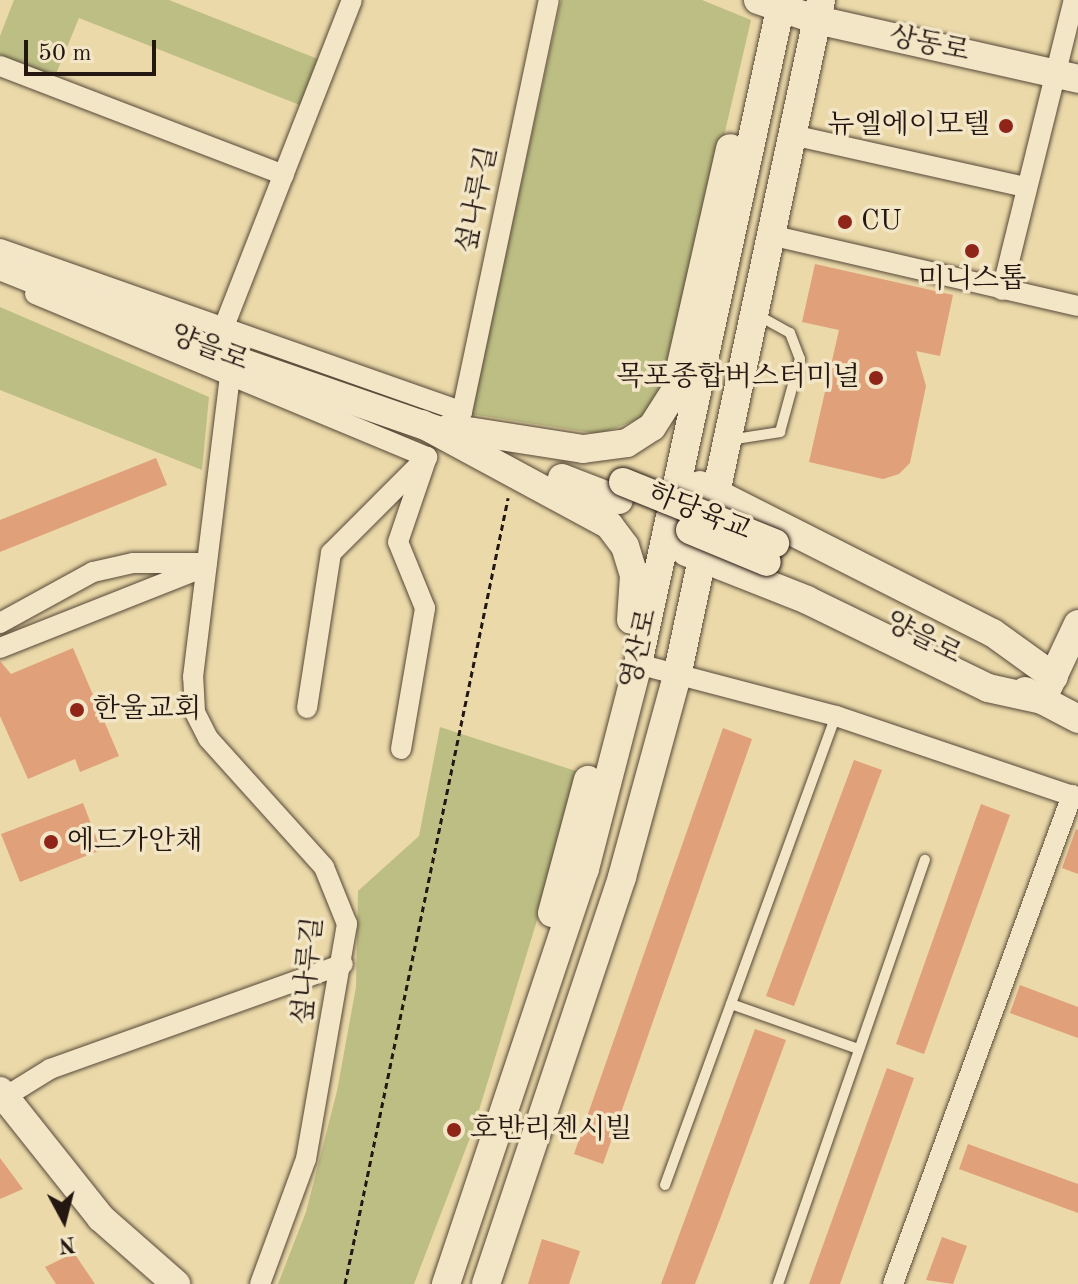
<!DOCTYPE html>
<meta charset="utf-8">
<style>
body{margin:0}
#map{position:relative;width:1078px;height:1284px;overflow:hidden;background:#ebd9a9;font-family:"Old Standard TT","Noto Serif KR",serif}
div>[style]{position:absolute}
.green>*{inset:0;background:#bdbe84}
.building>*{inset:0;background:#e0a07a}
.path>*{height:3px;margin-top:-1.5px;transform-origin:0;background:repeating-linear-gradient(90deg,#241712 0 6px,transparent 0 10px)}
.roads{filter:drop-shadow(0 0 2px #564838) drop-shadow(0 0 2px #564838)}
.lane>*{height:10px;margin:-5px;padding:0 5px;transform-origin:5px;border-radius:5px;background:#f2e6c7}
.street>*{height:20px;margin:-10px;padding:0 10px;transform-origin:10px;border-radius:10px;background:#f2e6c7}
.secondary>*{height:28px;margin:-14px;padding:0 14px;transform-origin:14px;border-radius:14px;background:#f2e6c7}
.bridges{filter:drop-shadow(0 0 2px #241712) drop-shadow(0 0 2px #241712)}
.secondary-bridge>*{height:28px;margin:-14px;padding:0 14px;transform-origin:14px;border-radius:14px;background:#f2e6c7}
.dots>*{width:22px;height:22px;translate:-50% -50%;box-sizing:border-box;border:4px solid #f2e6c7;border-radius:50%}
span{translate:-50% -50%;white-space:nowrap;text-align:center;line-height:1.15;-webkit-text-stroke:7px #f2e6c7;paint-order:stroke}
.street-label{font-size:28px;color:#241712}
.poi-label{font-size:28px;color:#241712}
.right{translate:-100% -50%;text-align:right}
.left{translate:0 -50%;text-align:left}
.north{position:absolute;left:24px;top:1180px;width:80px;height:80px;-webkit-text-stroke:6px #f2e6c7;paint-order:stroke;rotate:173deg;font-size:22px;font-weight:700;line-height:32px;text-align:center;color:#241712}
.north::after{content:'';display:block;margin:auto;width:28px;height:36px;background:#241712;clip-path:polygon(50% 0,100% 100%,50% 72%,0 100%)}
.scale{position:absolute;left:24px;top:40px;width:132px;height:36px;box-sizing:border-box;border:4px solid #241712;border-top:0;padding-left:10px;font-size:24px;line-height:28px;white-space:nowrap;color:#241712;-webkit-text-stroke:6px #f2e6c7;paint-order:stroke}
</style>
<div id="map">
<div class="green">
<i style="clip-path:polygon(14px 0,169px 0,328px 63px,310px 109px,79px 18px,51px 86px,0 66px,0 36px)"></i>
<i style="clip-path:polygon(561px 0,702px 0,751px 20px,666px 385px,642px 418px,599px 434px,471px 414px)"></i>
<i style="clip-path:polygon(0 307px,209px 397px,202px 470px,0 390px)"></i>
<i style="clip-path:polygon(440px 727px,582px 773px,473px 1130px,414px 1284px,278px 1284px,306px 1212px,337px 1091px,356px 987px,358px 891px,419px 836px)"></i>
</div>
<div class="building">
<i style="clip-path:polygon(815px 264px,953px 295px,940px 356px,916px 351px,926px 386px,910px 463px,899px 474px,883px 479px,809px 462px,839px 330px,802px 322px)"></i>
<i style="clip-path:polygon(156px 458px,167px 485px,0 552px,0 520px)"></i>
<i style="clip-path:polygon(73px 648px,119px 756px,80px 772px,75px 759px,28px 779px,0 716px,0 661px,11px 674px)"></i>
<i style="clip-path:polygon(723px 728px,752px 739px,603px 1164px,574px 1154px)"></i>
<i style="clip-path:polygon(854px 760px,882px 770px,794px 1006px,766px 996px)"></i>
<i style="clip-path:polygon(83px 803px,101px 850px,20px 882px,1px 834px)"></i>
<i style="clip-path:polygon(981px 804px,1010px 815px,924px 1054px,896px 1044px)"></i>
<i style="clip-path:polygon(1076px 829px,1078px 830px,1078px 874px,1062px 868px)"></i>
<i style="clip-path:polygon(1020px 985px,1078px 1007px,1078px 1038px,1010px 1013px)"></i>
<i style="clip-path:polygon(755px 1029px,786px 1040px,720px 1219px,695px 1284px,661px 1284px)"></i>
<i style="clip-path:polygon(887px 1068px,914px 1078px,840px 1284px,809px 1284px)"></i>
<i style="clip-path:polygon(968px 1144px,1078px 1184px,1078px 1213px,959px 1169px)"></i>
<i style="clip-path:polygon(0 1158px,23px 1189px,0 1199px)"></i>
<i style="clip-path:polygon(942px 1237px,967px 1246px,953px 1284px,926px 1280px)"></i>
<i style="clip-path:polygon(542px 1239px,580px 1251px,569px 1284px,528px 1284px)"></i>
<i style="clip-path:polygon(74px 1253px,95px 1284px,56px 1284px,45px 1267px)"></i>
</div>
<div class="path">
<i style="left:345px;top:1284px;width:803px;rotate:-78.28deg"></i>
</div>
<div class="roads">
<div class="lane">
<i style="left:729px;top:440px;width:52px;rotate:-8.9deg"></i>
<i style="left:780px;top:432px;width:76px;rotate:-74.7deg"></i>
<i style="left:800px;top:359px;width:28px;rotate:-111deg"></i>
<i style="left:790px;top:333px;width:38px;rotate:-151deg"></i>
<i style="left:731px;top:1004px;width:135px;rotate:19.5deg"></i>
<i style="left:665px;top:1185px;width:499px;rotate:-70deg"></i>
<i style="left:778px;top:1284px;width:449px;rotate:-70.9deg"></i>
</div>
<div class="street">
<i style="left:0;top:66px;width:304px;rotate:21deg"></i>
<i style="left:792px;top:135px;width:238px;rotate:12.6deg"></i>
<i style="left:770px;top:235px;width:316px;rotate:13deg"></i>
<i style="left:0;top:249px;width:490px;rotate:19.4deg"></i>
<i style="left:462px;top:412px;width:421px;rotate:-78.1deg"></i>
<i style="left:1002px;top:290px;width:299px;rotate:-76.1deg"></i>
<i style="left:35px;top:294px;width:425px;rotate:22.6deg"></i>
<i style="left:0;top:623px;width:106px;rotate:-28.7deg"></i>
<i style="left:93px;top:572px;width:41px;rotate:-12.7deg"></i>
<i style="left:133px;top:563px;width:74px"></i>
<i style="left:0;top:648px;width:220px;rotate:-21.6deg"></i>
<i style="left:638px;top:664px;width:205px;rotate:14.7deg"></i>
<i style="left:836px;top:716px;width:256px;rotate:18.7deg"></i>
<i style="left:307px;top:708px;width:157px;rotate:-81.2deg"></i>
<i style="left:331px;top:553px;width:132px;rotate:-45deg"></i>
<i style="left:401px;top:749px;width:143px;rotate:-80.3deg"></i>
<i style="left:425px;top:608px;width:71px;rotate:-112.2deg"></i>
<i style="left:398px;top:542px;width:90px;rotate:-71.2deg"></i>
<i style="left:0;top:1100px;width:59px;rotate:-31.8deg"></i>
<i style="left:50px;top:1069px;width:311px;rotate:-19.7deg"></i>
<i style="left:260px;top:1284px;width:133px;rotate:-69.8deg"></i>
<i style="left:306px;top:1159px;width:239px;rotate:-80.1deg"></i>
<i style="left:347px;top:924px;width:61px;rotate:-112deg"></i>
<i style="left:324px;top:867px;width:173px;rotate:-132deg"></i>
<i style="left:208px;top:738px;width:29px;rotate:-117deg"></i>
<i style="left:195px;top:712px;width:35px;rotate:-93deg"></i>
<i style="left:193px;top:677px;width:320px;rotate:-83deg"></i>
<i style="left:232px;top:359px;width:31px;rotate:-107deg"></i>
<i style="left:223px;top:329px;width:353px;rotate:-68.6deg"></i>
<i style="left:893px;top:1284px;width:521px;rotate:-69.89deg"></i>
</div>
<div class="secondary">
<i style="left:758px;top:0;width:62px;rotate:18.7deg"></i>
<i style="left:817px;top:20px;width:268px;rotate:12.7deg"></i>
<i style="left:0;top:266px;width:250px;rotate:21.8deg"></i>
<i style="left:232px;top:359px;width:217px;rotate:19.1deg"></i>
<i style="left:422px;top:424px;width:213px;rotate:28.4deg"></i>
<i style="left:609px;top:525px;width:26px;rotate:53deg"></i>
<i style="left:625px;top:546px;width:31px;rotate:73deg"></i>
<i style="left:634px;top:576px;width:44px;rotate:93.9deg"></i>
<i style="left:449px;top:428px;width:136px;rotate:8.9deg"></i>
<i style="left:583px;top:449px;width:44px;rotate:-7.8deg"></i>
<i style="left:627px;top:443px;width:30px;rotate:-33deg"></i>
<i style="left:652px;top:427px;width:43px;rotate:-57.4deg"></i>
<i style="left:675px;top:391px;width:249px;rotate:-77.2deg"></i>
<i style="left:562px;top:478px;width:61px;rotate:21.1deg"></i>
<i style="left:700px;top:485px;width:328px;rotate:26.8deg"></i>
<i style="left:993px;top:633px;width:75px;rotate:35.8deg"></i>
<i style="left:686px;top:552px;width:130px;rotate:21.6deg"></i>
<i style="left:807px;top:600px;width:201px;rotate:25.9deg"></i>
<i style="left:988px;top:688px;width:55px;rotate:12.5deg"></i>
<i style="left:1042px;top:700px;width:84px;rotate:-64.7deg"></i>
<i style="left:1025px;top:691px;width:60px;rotate:27.8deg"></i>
<i style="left:552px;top:913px;width:138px;rotate:-74.9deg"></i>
<i style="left:0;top:1091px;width:162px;rotate:51.5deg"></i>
<i style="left:101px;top:1218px;width:100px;rotate:41.3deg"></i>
<i style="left:446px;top:1284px;width:438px;rotate:-71.5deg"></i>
<i style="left:585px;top:869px;width:212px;rotate:-75.5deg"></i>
<i style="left:638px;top:664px;width:679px;rotate:-77.76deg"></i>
<i style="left:486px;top:1284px;width:429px;rotate:-71.5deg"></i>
<i style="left:622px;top:877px;width:208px;rotate:-74.7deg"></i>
<i style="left:677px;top:676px;width:691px;rotate:-77.97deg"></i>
</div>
</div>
<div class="bridges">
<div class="secondary-bridge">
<i style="left:623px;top:482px;width:164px;rotate:21.9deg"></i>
<i style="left:690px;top:530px;width:83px;rotate:22.6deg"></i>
</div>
</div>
<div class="dots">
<i style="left:1006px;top:126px;background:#8f2418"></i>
<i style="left:845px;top:222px;background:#8f2418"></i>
<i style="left:972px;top:251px;background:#8f2418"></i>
<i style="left:876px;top:378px;background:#8f2418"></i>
<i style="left:77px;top:710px;background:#8f2418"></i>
<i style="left:51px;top:842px;background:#8f2418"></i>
<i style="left:454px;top:1130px;background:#8f2418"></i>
</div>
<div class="street-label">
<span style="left:929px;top:45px;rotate:12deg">상동로</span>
<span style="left:478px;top:200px;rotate:-78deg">섶나루길</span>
<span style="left:209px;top:349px;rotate:21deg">양을로</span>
<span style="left:699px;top:513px;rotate:22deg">하당육교</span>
<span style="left:923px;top:639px;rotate:27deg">양을로</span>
<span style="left:640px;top:649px;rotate:-77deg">영산로</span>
<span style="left:309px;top:971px;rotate:-84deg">섶나루길</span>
</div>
<div class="poi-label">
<span class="right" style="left:990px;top:126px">뉴엘에이모텔</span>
<span class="left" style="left:861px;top:222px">CU</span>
<span style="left:972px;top:280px">미니스톱</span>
<span class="right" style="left:860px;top:378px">목포종합버스터미널</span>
<span class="left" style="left:93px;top:710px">한울교회</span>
<span class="left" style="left:67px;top:842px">에드가안채</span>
<span class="left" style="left:470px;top:1130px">호반리젠시빌</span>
</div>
<div class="north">N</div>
<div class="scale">50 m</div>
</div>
